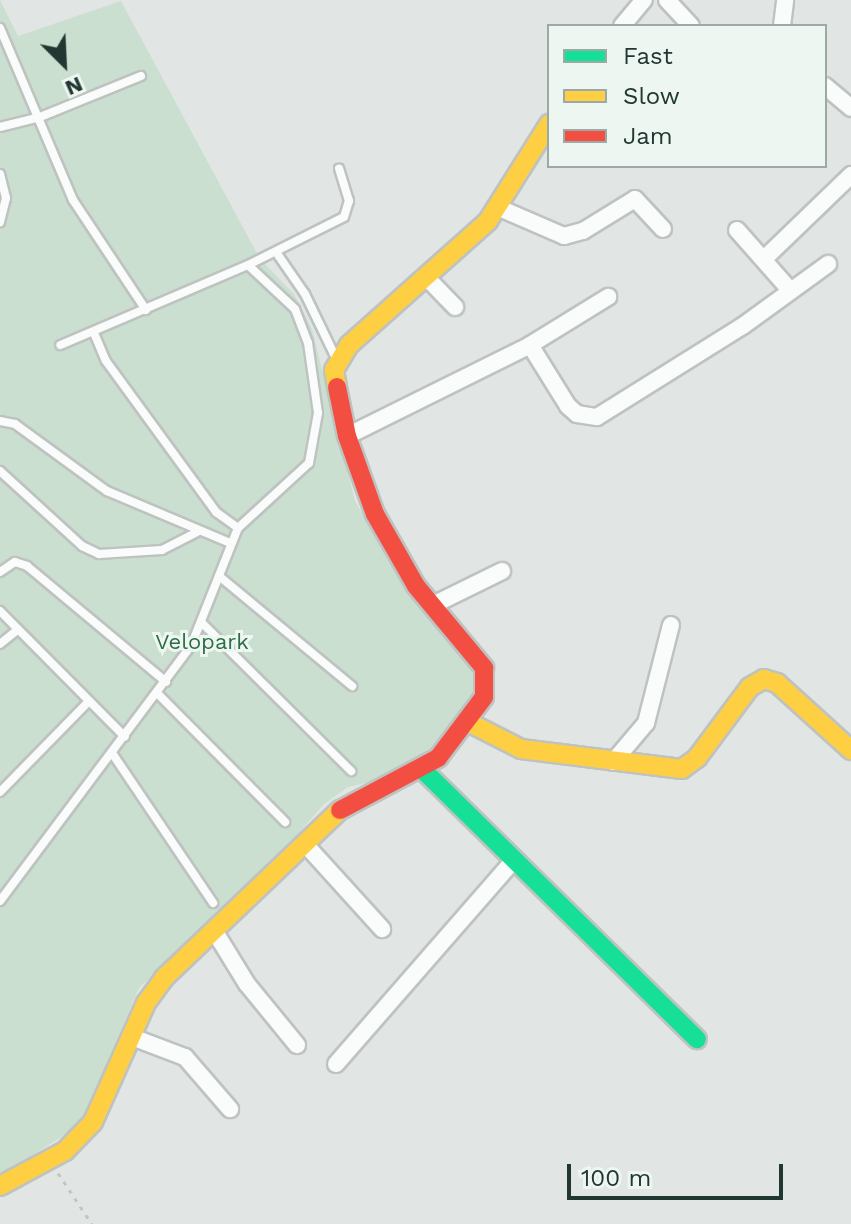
<!DOCTYPE html>
<html>
<head>
<meta charset="utf-8">
<style>
  body { margin:0 }
  #map { position:relative; width:851px; height:1224px; overflow:hidden; background:#e1e6e4; font-family:"Work Sans",sans-serif }
  div>[style] { position:absolute }
  [style*='--x'] { left:calc(var(--x)*1px); top:calc(var(--y)*1px); width:calc(var(--w)*1px); rotate:calc(var(--a)*1deg) }
  .green>* { inset:0; background:#cadfd0 }
  .path>* { height:3px; margin-top:-1.5px; transform-origin:0; background:repeating-linear-gradient(90deg,#bfc7c5 0 4px,transparent 0 10px) }
  .roads { filter:drop-shadow(2px 0 #bec3c1) drop-shadow(-2px 0 #bec3c1) drop-shadow(0 2px #bec3c1) drop-shadow(0 -2px #bec3c1) }
  .lane>* { height:8px; margin:-4px; padding:0 4px; transform-origin:4px; border-radius:4px; background:#fafbfb }
  .street>* { height:16px; margin:-8px; padding:0 8px; transform-origin:8px; border-radius:8px; background:#fafbfb }
  .fast>* { height:18px; margin:-9px; padding:0 9px; transform-origin:9px; border-radius:9px; background:#16e098 }
  .slow>* { height:18px; margin:-9px; padding:0 9px; transform-origin:9px; border-radius:9px; background:#ffcf43 }
  .jam>* { height:18px; margin:-9px; padding:0 9px; transform-origin:9px; border-radius:9px; background:#f24e42 }
  span { translate:-50% -50%; white-space:nowrap; text-align:center; line-height:1.15; -webkit-text-stroke:6px #eef6f2; paint-order:stroke }
  .park-label { font-size:22px; color:#2c6d43 }
  .legend { position:absolute; left:547px; top:24px; width:280px; height:144px; box-sizing:border-box; background:#eef6f2; border:2px solid #9caaa5; margin:0; padding:10px 14px; list-style:none; font-size:24px; color:#203831 }
  .legend li { display:flex; align-items:center; gap:16px; height:40px }
  .legend b { width:40px; border:2px solid #9caaa5 }
  .north { position:absolute; left:24px; top:24px; width:80px; height:80px; -webkit-text-stroke:6px #eef6f2; paint-order:stroke; rotate:156deg; font-size:22px; font-weight:700; line-height:32px; text-align:center; color:#203831 }
  .north::after { content:''; display:block; margin:auto; width:28px; height:36px; background:#203831; clip-path:polygon(50% 0,100% 100%,50% 72%,0 100%) }
  .scale { position:absolute; left:567px; top:1164px; width:216px; height:36px; box-sizing:border-box; border:4px solid #203831; border-top:0; padding-left:10px; font-size:24px; line-height:28px; white-space:nowrap; color:#203831; -webkit-text-stroke:6px #eef6f2; paint-order:stroke }
</style>
</head>
<body>
<div id="map">
  <div class="green">
    <i style="clip-path:polygon(0 0,18px 36px,121px 1px,260px 259px,294px 294px,312px 329px,355px 501px,402px 584px,469px 661px,475px 680px,472px 699px,422px 761px,393px 777px,348px 787px,324px 804px,270px 866px,139px 988px,80px 1125px,0 1176px)"></i>
  </div>
  <div class="path">
    <i style="--x:58;--y:1173;--w:61;--a:56.3"></i>
  </div>
  <div class="roads">
    <div class="lane">
      <i style="--x:0;--y:28;--w:187;--a:67"></i>
      <i style="--x:73;--y:200;--w:132;--a:56.4"></i>
      <i style="--x:0;--y:127;--w:41;--a:-14"></i>
      <i style="--x:40;--y:117;--w:109;--a:-22.1"></i>
      <i style="--x:0;--y:174;--w:25;--a:76"></i>
      <i style="--x:6;--y:198;--w:25;--a:104"></i>
      <i style="--x:276;--y:252;--w:51;--a:55.4"></i>
      <i style="--x:305;--y:294;--w:71;--a:64.2"></i>
      <i style="--x:248;--y:265;--w:107;--a:-26.6"></i>
      <i style="--x:344;--y:217;--w:17;--a:-73"></i>
      <i style="--x:349;--y:201;--w:34;--a:-107"></i>
      <i style="--x:94;--y:333;--w:30;--a:67"></i>
      <i style="--x:106;--y:361;--w:187;--a:53.9"></i>
      <i style="--x:216;--y:512;--w:27;--a:36"></i>
      <i style="--x:0;--y:421;--w:15;--a:11"></i>
      <i style="--x:15;--y:424;--w:114;--a:36.1"></i>
      <i style="--x:107;--y:491;--w:134;--a:22.9"></i>
      <i style="--x:0;--y:471;--w:111;--a:42.4"></i>
      <i style="--x:82;--y:546;--w:19;--a:25"></i>
      <i style="--x:99;--y:554;--w:63;--a:-3.6"></i>
      <i style="--x:162;--y:550;--w:39;--a:-27"></i>
      <i style="--x:0;--y:572;--w:18;--a:-34"></i>
      <i style="--x:15;--y:562;--w:13;--a:18"></i>
      <i style="--x:27;--y:566;--w:181;--a:39.8"></i>
      <i style="--x:219;--y:576;--w:173;--a:39.6"></i>
      <i style="--x:0;--y:611;--w:177;--a:45.2"></i>
      <i style="--x:203;--y:624;--w:209;--a:44.8"></i>
      <i style="--x:0;--y:644;--w:22;--a:-39"></i>
      <i style="--x:157;--y:693;--w:182;--a:45.2"></i>
      <i style="--x:112;--y:753;--w:181;--a:56"></i>
      <i style="--x:0;--y:792;--w:127;--a:-45.6"></i>
      <i style="--x:0;--y:901;--w:319;--a:-53.2"></i>
      <i style="--x:191;--y:646;--w:127;--a:-68.3"></i>
      <i style="--x:238;--y:528;--w:96;--a:-42.5"></i>
      <i style="--x:309;--y:463;--w:51;--a:-79.8"></i>
      <i style="--x:318;--y:413;--w:71;--a:-98.1"></i>
      <i style="--x:308;--y:343;--w:36;--a:-111"></i>
      <i style="--x:295;--y:309;--w:64;--a:-136.9"></i>
      <i style="--x:248;--y:265;--w:204;--a:156.9"></i>
    </div>
    <div class="street">
      <i style="--x:667;--y:0;--w:35;--a:47"></i>
      <i style="--x:622;--y:26;--w:34;--a:-50"></i>
      <i style="--x:782;--y:26;--w:26;--a:-83"></i>
      <i style="--x:825;--y:86;--w:34;--a:40"></i>
      <i style="--x:497;--y:207;--w:73;--a:23.4"></i>
      <i style="--x:564;--y:236;--w:20;--a:-15"></i>
      <i style="--x:583;--y:231;--w:61;--a:-31.6"></i>
      <i style="--x:635;--y:199;--w:41;--a:47"></i>
      <i style="--x:737;--y:230;--w:79;--a:48.6"></i>
      <i style="--x:765;--y:258;--w:120;--a:-44"></i>
      <i style="--x:428;--y:279;--w:39;--a:46"></i>
      <i style="--x:530;--y:345;--w:72;--a:58.1"></i>
      <i style="--x:568;--y:406;--w:12;--a:42"></i>
      <i style="--x:577;--y:414;--w:20;--a:9"></i>
      <i style="--x:597;--y:417;--w:173;--a:-32"></i>
      <i style="--x:744;--y:325;--w:104;--a:-36"></i>
      <i style="--x:347;--y:436;--w:204;--a:-26.4"></i>
      <i style="--x:530;--y:345;--w:92;--a:-31.6"></i>
      <i style="--x:433;--y:605;--w:77;--a:-26.2"></i>
      <i style="--x:613;--y:762;--w:51;--a:-49.8"></i>
      <i style="--x:646;--y:723;--w:101;--a:-75.7"></i>
      <i style="--x:305;--y:844;--w:115;--a:47.8"></i>
      <i style="--x:215;--y:932;--w:61;--a:58.4"></i>
      <i style="--x:247;--y:984;--w:79;--a:50.7"></i>
      <i style="--x:132;--y:1037;--w:57;--a:20.7"></i>
      <i style="--x:185;--y:1057;--w:69;--a:49.1"></i>
      <i style="--x:336;--y:1064;--w:271;--a:-48.9"></i>
    </div>
    <div class="fast">
      <i style="--x:423;--y:770;--w:384;--a:44.5"></i>
    </div>
    <div class="slow">
      <i style="--x:337;--y:387;--w:17;--a:-100"></i>
      <i style="--x:334;--y:370;--w:29;--a:-59"></i>
      <i style="--x:349;--y:345;--w:186;--a:-41.7"></i>
      <i style="--x:488;--y:221;--w:115;--a:-57.8"></i>
      <i style="--x:468;--y:722;--w:59;--a:27"></i>
      <i style="--x:521;--y:749;--w:162;--a:7.1"></i>
      <i style="--x:682;--y:769;--w:19;--a:-36"></i>
      <i style="--x:697;--y:758;--w:89;--a:-53.3"></i>
      <i style="--x:750;--y:687;--w:16;--a:-30"></i>
      <i style="--x:764;--y:679;--w:14;--a:17"></i>
      <i style="--x:777;--y:683;--w:100;--a:42.2"></i>
      <i style="--x:0;--y:1186;--w:74;--a:-28.3"></i>
      <i style="--x:65;--y:1151;--w:40;--a:-46"></i>
      <i style="--x:93;--y:1122;--w:130;--a:-66"></i>
      <i style="--x:146;--y:1003;--w:31;--a:-54"></i>
      <i style="--x:164;--y:978;--w:243;--a:-43.7"></i>
    </div>
    <div class="jam">
      <i style="--x:337;--y:387;--w:50;--a:78.5"></i>
      <i style="--x:347;--y:436;--w:83;--a:70.3"></i>
      <i style="--x:375;--y:514;--w:83;--a:60.3"></i>
      <i style="--x:416;--y:586;--w:107;--a:50.3"></i>
      <i style="--x:484;--y:668;--w:29;--a:90"></i>
      <i style="--x:484;--y:697;--w:76;--a:127"></i>
      <i style="--x:438;--y:758;--w:111;--a:152"></i>
    </div>
  </div>
  <div class="park-label">
    <span style="left:202px;top:642px">Velopark</span>
  </div>
  <ul class="legend">
  <li><b style="height:10px;background:#16e098"></b>Fast</li>
  <li><b style="height:10px;background:#ffcf43"></b>Slow</li>
  <li><b style="height:10px;background:#f24e42"></b>Jam</li>
  </ul>
  <div class="north">N</div>
  <div class="scale">100 m</div>
</div>
</body>
</html>
